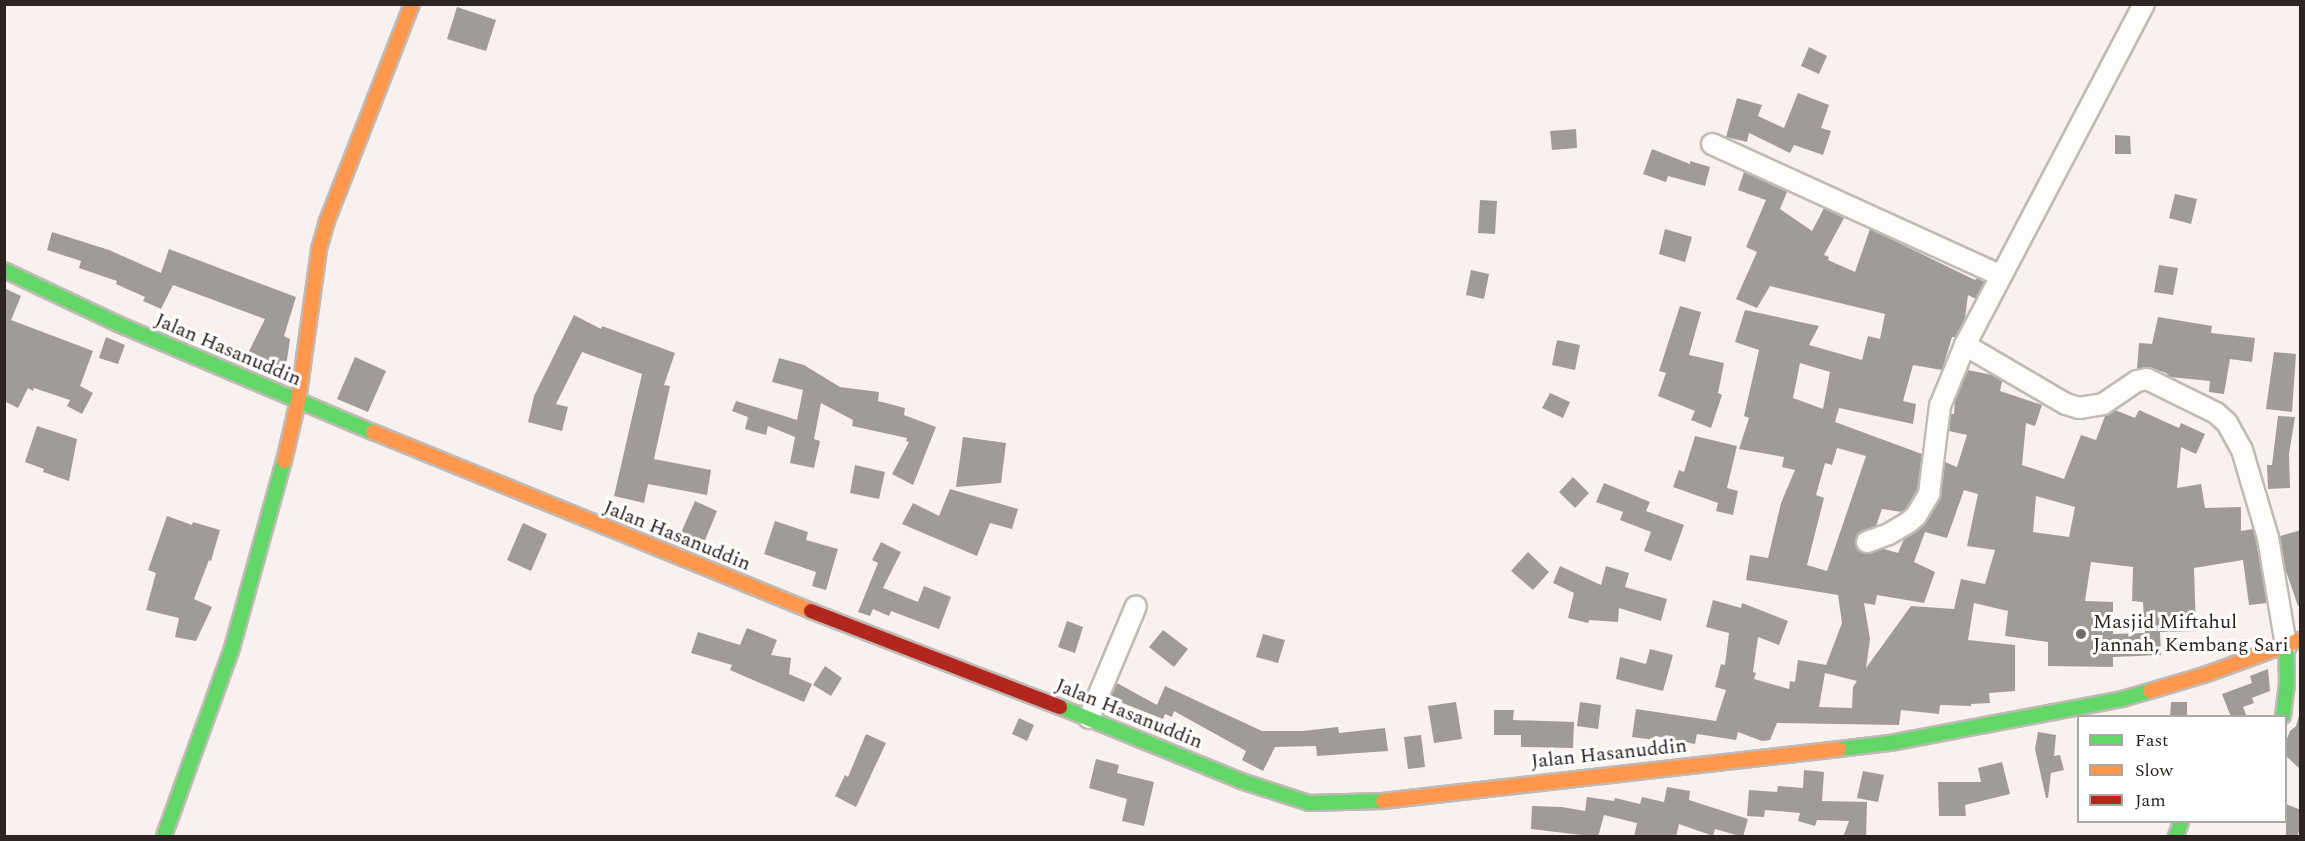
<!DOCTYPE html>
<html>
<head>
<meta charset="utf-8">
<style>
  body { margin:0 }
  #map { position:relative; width:2305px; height:841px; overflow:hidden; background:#f8f1ee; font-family:Spectral,serif }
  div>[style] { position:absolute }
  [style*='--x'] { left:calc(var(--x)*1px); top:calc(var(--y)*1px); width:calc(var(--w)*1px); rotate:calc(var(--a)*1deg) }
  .building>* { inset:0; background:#a19b97 }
  .roads { filter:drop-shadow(2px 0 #c0bab7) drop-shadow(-2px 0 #c0bab7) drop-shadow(0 2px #c0bab7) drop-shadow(0 -2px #c0bab7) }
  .street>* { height:20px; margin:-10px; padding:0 10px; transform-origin:10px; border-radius:10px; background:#fefdfc }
  .fast>* { height:14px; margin:-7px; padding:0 7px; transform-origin:7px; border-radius:7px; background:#63d668 }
  .slow>* { height:14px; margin:-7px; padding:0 7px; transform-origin:7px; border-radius:7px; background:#ff974d }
  .jam>* { height:14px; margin:-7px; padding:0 7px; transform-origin:7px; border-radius:7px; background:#b3261e }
  .dots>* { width:16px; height:16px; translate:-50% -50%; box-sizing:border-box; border:3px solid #fff; border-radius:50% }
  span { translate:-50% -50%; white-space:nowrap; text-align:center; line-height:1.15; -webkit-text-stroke:6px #fff; paint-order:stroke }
  .street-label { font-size:20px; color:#2c2421 }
  .poi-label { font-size:20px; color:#2c2421 }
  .left { translate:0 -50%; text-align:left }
  .frame { position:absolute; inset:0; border:6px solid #2c2421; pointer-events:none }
  .legend { position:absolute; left:2077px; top:715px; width:210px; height:108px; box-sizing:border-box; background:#fff; border:2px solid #aba7a6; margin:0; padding:8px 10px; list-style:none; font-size:18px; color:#2c2421 }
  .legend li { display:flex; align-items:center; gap:12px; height:30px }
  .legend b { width:30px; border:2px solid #aba7a6 }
</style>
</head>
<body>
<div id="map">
  <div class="building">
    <i style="clip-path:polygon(457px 7px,496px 20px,486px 51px,447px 39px)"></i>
    <i style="clip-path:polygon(1809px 47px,1827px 56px,1819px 74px,1801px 66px)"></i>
    <i style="clip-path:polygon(1798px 93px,1829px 105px,1821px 128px,1831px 131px,1823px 155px,1794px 145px,1790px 153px,1749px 133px,1747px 142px,1726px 137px,1737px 98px,1762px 105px,1758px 116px,1784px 128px)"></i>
    <i style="clip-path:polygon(1576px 129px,1577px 148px,1552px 150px,1550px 131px)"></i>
    <i style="clip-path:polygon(2115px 135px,2130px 136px,2131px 154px,2115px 154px)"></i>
    <i style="clip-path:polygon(1652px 149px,1690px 164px,1690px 161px,1710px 167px,1705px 186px,1668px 176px,1666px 182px,1643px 174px)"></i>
    <i style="clip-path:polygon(evenodd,1744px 172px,1787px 192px,1780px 209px,1812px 231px,1824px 208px,1844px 218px,1824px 255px,1829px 257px,1828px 260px,1855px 272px,1870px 229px,1975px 280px,1977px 278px,1985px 282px,1976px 299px,1968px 295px,1965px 318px,1956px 337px,1952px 337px,1942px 370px,1913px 365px,1903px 401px,1916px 404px,1913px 424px,1839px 408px,1835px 422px,1922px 454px,1917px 490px,1907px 508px,1902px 512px,1882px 509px,1876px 526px,1857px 535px,1856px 546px,1860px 552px,1871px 553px,1884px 549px,1898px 553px,1904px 539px,1926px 522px,1941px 496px,1945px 462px,1957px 467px,1967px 435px,1949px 431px,1951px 414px,1954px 414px,1955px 400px,1968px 370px,1992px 375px,2002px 381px,2000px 391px,2042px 405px,2035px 426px,2026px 423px,2022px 465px,2064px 479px,2081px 435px,2096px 440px,2105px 416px,2115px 410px,2135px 418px,2139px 410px,2179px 428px,2181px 423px,2205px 434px,2196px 454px,2181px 447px,2177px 488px,2201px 484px,2205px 508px,2241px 507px,2241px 531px,2253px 529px,2256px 541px,2267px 603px,2249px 605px,2243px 560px,2194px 568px,2196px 631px,2160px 632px,2161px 655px,2113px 657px,2113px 667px,2048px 666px,2048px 642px,2005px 636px,2008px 611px,1974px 603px,1968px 640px,2015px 645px,2015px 691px,1989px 693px,1990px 703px,1971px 704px,1971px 706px,1940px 705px,1939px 714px,1901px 710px,1899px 725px,1777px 723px,1770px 740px,1762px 741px,1738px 732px,1736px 740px,1697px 734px,1695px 744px,1655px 736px,1655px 740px,1632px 737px,1636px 709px,1716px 721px,1726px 690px,1715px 687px,1721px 664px,1725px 665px,1729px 633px,1706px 627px,1713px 600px,1741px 608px,1742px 603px,1788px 621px,1779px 645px,1758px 637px,1753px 672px,1756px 673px,1754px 679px,1789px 689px,1790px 681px,1795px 682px,1798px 660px,1826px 665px,1842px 623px,1838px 595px,1746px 580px,1750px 555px,1768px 558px,1781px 503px,1795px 470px,1782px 467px,1784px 457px,1739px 449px,1749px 418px,1744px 416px,1759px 350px,1735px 342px,1745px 310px,1819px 326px,1809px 345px,1862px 360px,1868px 336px,1880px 339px,1885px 314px,1770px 286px,1757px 308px,1736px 299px,1757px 252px,1746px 247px,1766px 200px,1738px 190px,1744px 172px,1800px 363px,1830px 372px,1823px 409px,1793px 398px,1800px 363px,1744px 172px,1837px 448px,1866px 456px,1827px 571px,1807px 565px,1824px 498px,1816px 495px,1825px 463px,1832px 465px,1837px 448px,1744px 172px,1964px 490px,1978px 494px,1967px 546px,1995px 550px,1985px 584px,1961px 579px,1954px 609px,1911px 606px,1866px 668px,1870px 639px,1864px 603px,1875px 605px,1877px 595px,1924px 603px,1935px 572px,1914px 562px,1925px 532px,1947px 538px,1964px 490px,1744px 172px,2036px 496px,2075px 507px,2069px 537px,2033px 532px,2036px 496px,1744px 172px,2091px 562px,2133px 567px,2132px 601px,2143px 602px,2145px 633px,2113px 634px,2113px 602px,2085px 601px,2091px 562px,1744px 172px,1825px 673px,1857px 681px,1853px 687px,1852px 708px,1819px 707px,1825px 673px)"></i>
    <i style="clip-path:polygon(2175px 194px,2197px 199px,2191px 224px,2169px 218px)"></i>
    <i style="clip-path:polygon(1480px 200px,1497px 201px,1495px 234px,1478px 233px)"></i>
    <i style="clip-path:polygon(1665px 229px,1692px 237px,1685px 262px,1659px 254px)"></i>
    <i style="clip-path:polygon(52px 232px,109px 250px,161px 273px,169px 249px,296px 297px,284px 336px,290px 339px,287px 360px,283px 368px,249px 351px,265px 319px,173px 285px,161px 309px,143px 301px,145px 297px,116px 284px,117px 281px,79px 268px,81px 261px,47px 250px)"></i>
    <i style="clip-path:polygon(2159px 265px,2178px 268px,2173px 295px,2154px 292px)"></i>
    <i style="clip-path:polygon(1471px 270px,1489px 274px,1484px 299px,1466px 295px)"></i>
    <i style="clip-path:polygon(4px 288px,21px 296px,11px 320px,93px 351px,80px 386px,93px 393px,82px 414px,67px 406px,70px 400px,34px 388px,33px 391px,28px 388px,18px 408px,4px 401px)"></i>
    <i style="clip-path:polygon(1680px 306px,1701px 312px,1689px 355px,1724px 363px,1718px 393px,1722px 395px,1711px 428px,1691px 420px,1695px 411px,1658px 396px,1666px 373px,1659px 371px)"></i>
    <i style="clip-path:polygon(574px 315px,601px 329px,602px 326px,675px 353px,664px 385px,670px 386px,654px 459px,711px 470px,707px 495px,648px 484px,644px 503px,614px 496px,642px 374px,582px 352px,556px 404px,568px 407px,562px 431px,528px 422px,534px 396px)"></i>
    <i style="clip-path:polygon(2158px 317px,2212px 326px,2211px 333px,2255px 338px,2252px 362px,2230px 359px,2224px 394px,2209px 392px,2210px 381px,2170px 377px,2166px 373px,2152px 368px,2137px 369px,2139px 343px,2152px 344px)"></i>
    <i style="clip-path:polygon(106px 337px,125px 345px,118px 364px,99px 358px)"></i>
    <i style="clip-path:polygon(1557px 340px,1580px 345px,1575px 370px,1552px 365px)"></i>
    <i style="clip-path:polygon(2274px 352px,2296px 354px,2292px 412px,2266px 409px)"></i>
    <i style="clip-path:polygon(355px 357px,386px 371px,368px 412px,337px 399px)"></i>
    <i style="clip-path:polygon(779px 358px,804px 365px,840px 387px,879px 392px,878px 401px,905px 408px,904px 415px,936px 427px,913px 485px,892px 474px,909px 442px,906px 441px,907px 438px,852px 426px,853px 420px,821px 403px,814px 439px,820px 441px,814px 468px,790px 463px,795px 437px,768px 426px,766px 435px,745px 429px,748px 417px,732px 411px,736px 401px,797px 420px,803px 390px,772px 382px)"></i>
    <i style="clip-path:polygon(1550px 393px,1570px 402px,1563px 418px,1542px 408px)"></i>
    <i style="clip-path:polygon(2278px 416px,2295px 417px,2289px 454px,2290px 488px,2268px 489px,2267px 465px,2272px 465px)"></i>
    <i style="clip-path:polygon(37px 426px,77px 439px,69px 481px,43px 472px,44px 469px,25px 462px)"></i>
    <i style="clip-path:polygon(1695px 436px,1737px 446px,1727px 488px,1738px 491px,1733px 515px,1716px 511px,1718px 503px,1673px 487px,1679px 470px,1684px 472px)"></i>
    <i style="clip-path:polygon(963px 437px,1006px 443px,1001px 483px,956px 487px)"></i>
    <i style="clip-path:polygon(855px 465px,885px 472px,879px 499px,850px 493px)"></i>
    <i style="clip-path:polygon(1573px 477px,1589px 493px,1575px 508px,1559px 492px)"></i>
    <i style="clip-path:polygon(1604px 483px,1650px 502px,1646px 511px,1684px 525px,1671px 561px,1644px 551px,1651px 532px,1620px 520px,1623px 512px,1596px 502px)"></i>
    <i style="clip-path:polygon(950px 489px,1018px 509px,1012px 529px,990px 523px,977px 556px,902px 524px,913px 503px,939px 516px)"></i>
    <i style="clip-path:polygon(695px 501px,717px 511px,703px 545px,680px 535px)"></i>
    <i style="clip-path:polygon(167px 516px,192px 525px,193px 522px,220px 530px,211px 561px,209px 560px,194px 599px,212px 607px,196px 641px,175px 637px,179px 618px,146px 610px,156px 573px,148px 570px)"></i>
    <i style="clip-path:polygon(775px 521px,808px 532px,806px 540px,838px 549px,826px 590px,812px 586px,816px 572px,764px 554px)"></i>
    <i style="clip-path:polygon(523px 523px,547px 534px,531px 571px,507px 560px)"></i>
    <i style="clip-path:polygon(2301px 530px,2301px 605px,2298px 606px,2285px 568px,2280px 536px)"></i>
    <i style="clip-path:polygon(881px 542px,901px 552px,883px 588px,918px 602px,924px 586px,951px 597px,939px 629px,891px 611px,889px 616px,873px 609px,870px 616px,858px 612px,878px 563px,872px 560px)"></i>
    <i style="clip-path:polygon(1528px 552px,1549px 572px,1533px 590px,1511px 571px)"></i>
    <i style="clip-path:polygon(1560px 566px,1601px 585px,1606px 566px,1629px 573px,1625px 587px,1667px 599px,1661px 621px,1619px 608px,1618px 622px,1589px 620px,1588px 623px,1568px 618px,1574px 593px,1553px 583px)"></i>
    <i style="clip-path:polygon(1067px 621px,1083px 627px,1075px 653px,1058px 647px)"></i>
    <i style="clip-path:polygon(747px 628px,777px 640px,771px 655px,791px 658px,789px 674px,812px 684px,804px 702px,730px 670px,732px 665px,691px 653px,698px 632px,740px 645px)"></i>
    <i style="clip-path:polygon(1163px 630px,1188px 649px,1174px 667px,1149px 647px)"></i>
    <i style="clip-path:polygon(1263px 634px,1285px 640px,1278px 663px,1256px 657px)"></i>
    <i style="clip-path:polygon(1650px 649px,1673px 655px,1663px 691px,1616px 679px,1620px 657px,1646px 664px)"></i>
    <i style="clip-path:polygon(825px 666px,842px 678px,831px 696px,813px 685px)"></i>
    <i style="clip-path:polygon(2268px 669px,2270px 691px,2252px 698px,2254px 703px,2243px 707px,2247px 717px,2231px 717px,2222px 694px,2252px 683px,2250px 676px)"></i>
    <i style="clip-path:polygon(1117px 683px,1157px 705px,1165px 686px,1262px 731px,1303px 731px,1338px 727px,1339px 733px,1385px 728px,1388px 751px,1317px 756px,1316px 746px,1275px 747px,1263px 771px,1242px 760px,1246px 751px,1174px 711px,1172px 717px,1165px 714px,1163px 719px,1110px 698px)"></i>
    <i style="clip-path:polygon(1456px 702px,1462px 739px,1434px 743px,1428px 706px)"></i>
    <i style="clip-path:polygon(1580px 702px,1601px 705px,1598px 729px,1577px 726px)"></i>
    <i style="clip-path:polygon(2171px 702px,2187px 702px,2187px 717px,2170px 717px)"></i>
    <i style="clip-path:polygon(2301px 709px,2301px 770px,2286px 756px,2286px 741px,2290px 731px,2296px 726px)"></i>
    <i style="clip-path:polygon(1494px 710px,1514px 710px,1513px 720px,1574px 722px,1573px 748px,1521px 747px,1521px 735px,1494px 735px)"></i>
    <i style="clip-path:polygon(1019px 718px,1034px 725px,1027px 741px,1012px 734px)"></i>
    <i style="clip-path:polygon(2038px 732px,2056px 735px,2054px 756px,2060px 755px,2064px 770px,2051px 773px,2048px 798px,2046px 798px,2035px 749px)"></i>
    <i style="clip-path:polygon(866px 734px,886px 743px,856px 807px,835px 796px,845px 775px,848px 777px)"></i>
    <i style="clip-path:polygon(1421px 735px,1425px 767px,1408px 769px,1404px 737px)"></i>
    <i style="clip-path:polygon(1096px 759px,1119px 765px,1117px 773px,1154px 782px,1144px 826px,1122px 821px,1127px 799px,1089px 788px)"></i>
    <i style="clip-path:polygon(2002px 762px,2010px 794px,1965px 805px,1966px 816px,1939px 816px,1938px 782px,1981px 782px,1978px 768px)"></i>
    <i style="clip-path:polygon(1804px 770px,1824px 772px,1822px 801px,1867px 802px,1866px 837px,1843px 837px,1849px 821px,1817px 820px,1815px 826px,1798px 821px,1800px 813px,1765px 810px,1764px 817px,1747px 816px,1749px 790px,1777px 792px,1778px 786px,1803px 788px)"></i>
    <i style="clip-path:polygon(1863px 771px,1884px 775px,1878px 802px,1857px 798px)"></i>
    <i style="clip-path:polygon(1667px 787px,1690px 791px,1689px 800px,1748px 819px,1743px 837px,1715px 829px,1713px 836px,1679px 824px,1676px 837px,1634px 837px,1637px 823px,1604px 815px,1598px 837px,1531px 829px,1532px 806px,1562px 807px,1585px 811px,1587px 797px,1614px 801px,1615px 798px,1640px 804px,1642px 797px,1664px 802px)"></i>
    <i style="clip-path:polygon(2286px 804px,2301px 810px,2301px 825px,2297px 837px,2286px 837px)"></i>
  </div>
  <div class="roads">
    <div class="street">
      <i style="--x:2144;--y:4;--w:385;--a:117.7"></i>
      <i style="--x:1965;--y:345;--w:117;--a:30.3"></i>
      <i style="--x:2066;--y:404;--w:14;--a:17"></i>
      <i style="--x:2079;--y:408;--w:24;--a:-9"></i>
      <i style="--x:2103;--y:404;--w:41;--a:-34.1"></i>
      <i style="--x:2137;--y:381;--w:10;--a:-11"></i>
      <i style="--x:2147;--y:379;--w:77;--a:26.2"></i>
      <i style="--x:2216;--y:413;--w:15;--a:42"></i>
      <i style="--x:2227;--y:423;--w:31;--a:61"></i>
      <i style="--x:2242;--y:450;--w:92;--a:73.5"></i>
      <i style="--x:2268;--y:538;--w:109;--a:80.5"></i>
      <i style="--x:1712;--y:144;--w:315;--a:24.5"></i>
      <i style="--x:1867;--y:542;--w:23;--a:-20"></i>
      <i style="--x:1889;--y:534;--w:23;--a:-31"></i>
      <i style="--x:1909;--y:522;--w:9;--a:-41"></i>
      <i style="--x:1916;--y:516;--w:26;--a:-59"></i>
      <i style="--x:1929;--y:494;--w:89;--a:-82.9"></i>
      <i style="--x:1940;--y:406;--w:66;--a:-67.7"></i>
      <i style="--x:1089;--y:718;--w:121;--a:-67.2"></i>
    </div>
    <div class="fast">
      <i style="--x:4;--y:270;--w:126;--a:25.3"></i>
      <i style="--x:118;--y:324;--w:277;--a:23"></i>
      <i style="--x:1060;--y:707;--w:196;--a:22.2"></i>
      <i style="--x:1241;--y:781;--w:71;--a:17.9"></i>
      <i style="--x:1309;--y:803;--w:74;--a:-1.5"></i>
      <i style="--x:2283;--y:716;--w:31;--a:-83"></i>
      <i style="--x:2287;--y:685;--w:39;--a:-91"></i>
      <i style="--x:1839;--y:749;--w:51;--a:-6.7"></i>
      <i style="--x:1890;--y:743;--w:236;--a:-10.7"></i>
      <i style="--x:2122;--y:699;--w:29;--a:-16"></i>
      <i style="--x:164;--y:836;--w:200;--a:-70.1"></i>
      <i style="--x:232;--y:648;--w:194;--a:-74.5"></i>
      <i style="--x:2176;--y:836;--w:15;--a:-70"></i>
    </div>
    <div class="slow">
      <i style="--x:373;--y:432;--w:473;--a:22.2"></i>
      <i style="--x:284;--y:461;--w:62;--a:-76.9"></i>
      <i style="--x:298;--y:401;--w:153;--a:-82.1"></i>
      <i style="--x:319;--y:249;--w:29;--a:-74"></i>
      <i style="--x:327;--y:221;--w:233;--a:-68.6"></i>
      <i style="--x:2150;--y:691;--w:59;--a:-16.6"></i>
      <i style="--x:2207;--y:674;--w:99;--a:-20.1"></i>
      <i style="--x:1383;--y:801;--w:459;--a:-6.5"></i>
    </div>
    <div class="jam">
      <i style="--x:811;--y:611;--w:267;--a:21.1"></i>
    </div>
  </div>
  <div class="dots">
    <i style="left:2081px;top:634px;background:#736c69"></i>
  </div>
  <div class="street-label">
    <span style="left:228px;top:350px;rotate:23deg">Jalan Hasanuddin</span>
    <span style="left:677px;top:536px;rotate:22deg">Jalan Hasanuddin</span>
    <span style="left:1129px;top:714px;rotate:22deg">Jalan Hasanuddin</span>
    <span style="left:1609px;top:754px;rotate:-6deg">Jalan Hasanuddin</span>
  </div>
  <div class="poi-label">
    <span class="left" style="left:2093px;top:634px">Masjid Miftahul<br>Jannah, Kembang Sari</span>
  </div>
  <div class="frame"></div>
  <ul class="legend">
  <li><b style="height:8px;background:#63d668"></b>Fast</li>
  <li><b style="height:8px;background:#ff974d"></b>Slow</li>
  <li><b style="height:8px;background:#b3261e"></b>Jam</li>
  </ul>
</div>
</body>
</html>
